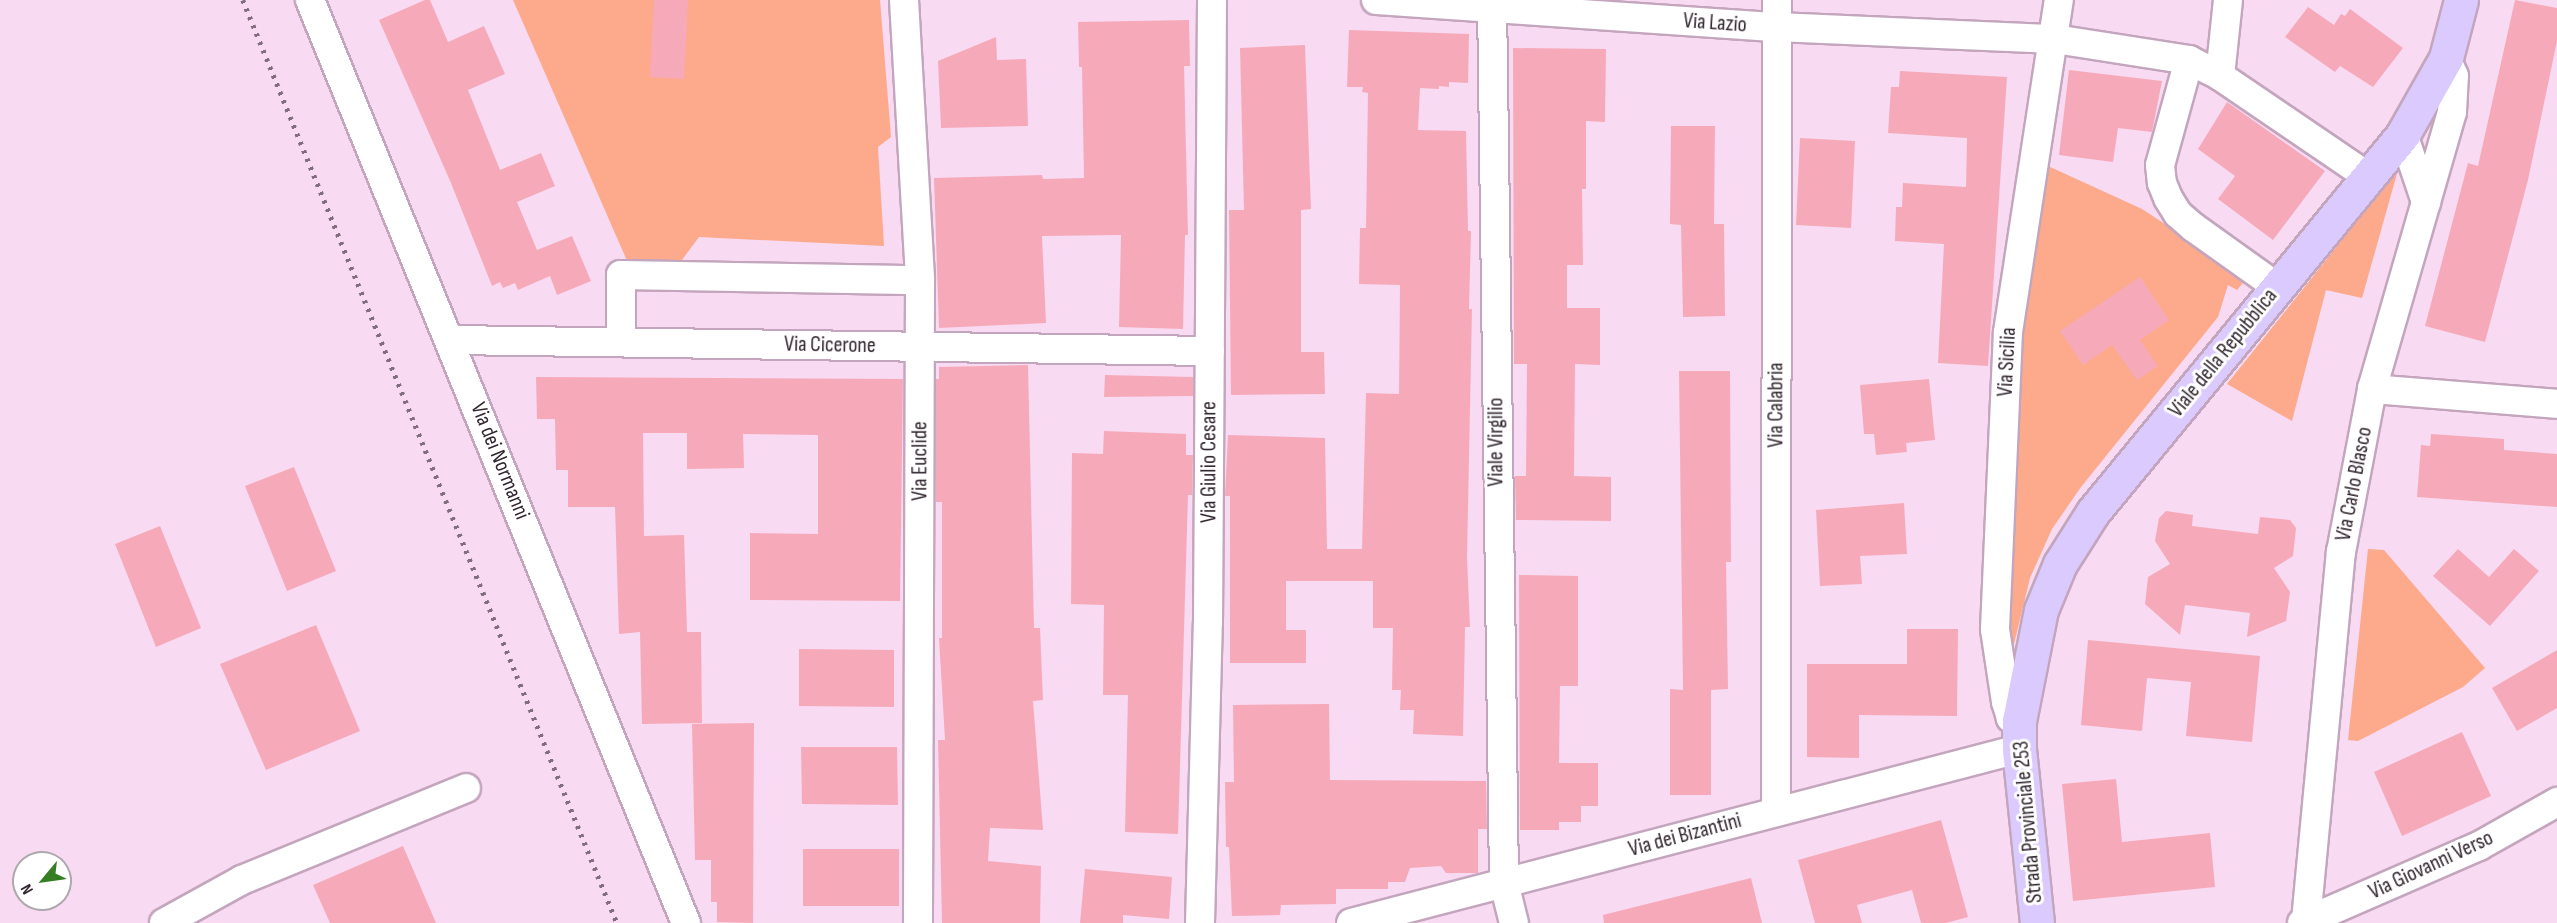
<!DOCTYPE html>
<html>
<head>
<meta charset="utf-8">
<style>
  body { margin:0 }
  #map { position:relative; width:2557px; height:923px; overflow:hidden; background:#f8daf2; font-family:"Sofia Sans Condensed",sans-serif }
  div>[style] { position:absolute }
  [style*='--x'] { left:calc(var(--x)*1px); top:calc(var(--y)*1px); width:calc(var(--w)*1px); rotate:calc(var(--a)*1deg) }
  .green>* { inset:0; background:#fda98c }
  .building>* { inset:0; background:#f6aab9 }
  .roads { filter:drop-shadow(2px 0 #c3a6bd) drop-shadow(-2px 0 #c3a6bd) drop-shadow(0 2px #c3a6bd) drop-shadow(0 -2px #c3a6bd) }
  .minor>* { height:28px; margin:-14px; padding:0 14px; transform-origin:14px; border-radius:14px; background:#fff }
  .major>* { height:33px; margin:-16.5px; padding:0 16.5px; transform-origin:16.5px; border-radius:16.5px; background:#dbcafd }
  .rail>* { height:4.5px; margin-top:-2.25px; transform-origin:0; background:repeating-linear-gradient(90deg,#806e7d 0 3px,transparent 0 9px) }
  span { translate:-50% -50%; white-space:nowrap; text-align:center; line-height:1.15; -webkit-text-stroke:6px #fff; paint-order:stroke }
  .street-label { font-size:22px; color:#31262f }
  .north { position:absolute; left:12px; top:851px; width:60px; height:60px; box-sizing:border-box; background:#fff; border:2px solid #ada8ac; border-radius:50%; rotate:241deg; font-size:16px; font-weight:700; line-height:24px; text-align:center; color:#31262f }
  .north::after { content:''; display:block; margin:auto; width:21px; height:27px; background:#357e24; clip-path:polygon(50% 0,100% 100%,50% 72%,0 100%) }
</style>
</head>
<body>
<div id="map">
  <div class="green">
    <i style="clip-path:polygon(513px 0,880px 0,891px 137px,878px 147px,884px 246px,699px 237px,679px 264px,628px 263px)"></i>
    <i style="clip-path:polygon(2048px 166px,2142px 209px,2247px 278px,2237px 290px,2228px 285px,2218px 317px,2081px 487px,2052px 529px,2030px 578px,2014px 644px,2009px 643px,2018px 334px)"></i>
    <i style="clip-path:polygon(2398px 170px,2362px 298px,2326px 290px,2292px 421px,2227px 384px)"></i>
    <i style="clip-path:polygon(2368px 549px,2384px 550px,2485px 668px,2463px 687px,2358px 741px,2348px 740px)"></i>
  </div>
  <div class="building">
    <i style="clip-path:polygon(425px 0,430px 0,448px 42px,484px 26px,505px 74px,468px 90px,500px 170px,541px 153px,555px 186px,517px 202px,537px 250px,572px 236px,591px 281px,557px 295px,550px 276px,518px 290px,515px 283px,503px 288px,500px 282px,492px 286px,451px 183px,379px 20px)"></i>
    <i style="clip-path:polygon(654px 0,688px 0,684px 79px,650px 77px)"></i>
    <i style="clip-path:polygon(2515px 0,2557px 8px,2557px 41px,2528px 180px,2485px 342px,2425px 326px,2468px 163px,2478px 166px)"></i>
    <i style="clip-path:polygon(2308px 7px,2334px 25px,2341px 14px,2345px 16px,2350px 9px,2403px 48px,2373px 87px,2340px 66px,2335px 72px,2285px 37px)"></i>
    <i style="clip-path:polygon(1189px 20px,1190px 66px,1184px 66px,1188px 235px,1185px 235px,1183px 329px,1119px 327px,1121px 235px,1042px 236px,1046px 323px,939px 328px,934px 178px,1042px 175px,1043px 179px,1084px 178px,1082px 67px,1079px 67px,1078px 22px)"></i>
    <i style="clip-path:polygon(1349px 30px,1469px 34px,1468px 83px,1449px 82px,1449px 87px,1439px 86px,1439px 89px,1420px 88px,1418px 130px,1466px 131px,1468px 231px,1471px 231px,1469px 309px,1472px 309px,1467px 558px,1470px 627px,1465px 627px,1463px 736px,1413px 734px,1414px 710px,1400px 710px,1401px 690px,1392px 690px,1393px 628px,1373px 628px,1373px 581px,1286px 581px,1286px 630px,1306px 630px,1306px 663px,1230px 663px,1230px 496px,1225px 496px,1228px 435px,1325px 438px,1327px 549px,1362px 549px,1366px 393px,1399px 394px,1400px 285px,1359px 284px,1360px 228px,1366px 228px,1368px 93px,1362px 92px,1363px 87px,1347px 87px)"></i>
    <i style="clip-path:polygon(996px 37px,997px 60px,1026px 59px,1028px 126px,941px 128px,938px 61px)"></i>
    <i style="clip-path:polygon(1305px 45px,1311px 209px,1301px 210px,1301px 352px,1324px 352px,1325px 394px,1231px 395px,1229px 210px,1244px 210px,1240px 48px)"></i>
    <i style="clip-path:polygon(1513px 48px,1606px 49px,1605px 122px,1586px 121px,1586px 189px,1582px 189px,1583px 265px,1567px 265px,1567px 308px,1600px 308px,1600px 365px,1575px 364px,1574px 476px,1611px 477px,1611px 521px,1516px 520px,1515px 476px,1526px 476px,1527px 364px,1514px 364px)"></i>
    <i style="clip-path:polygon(2069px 70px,2162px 81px,2152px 132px,2118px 128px,2113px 162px,2059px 155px)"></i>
    <i style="clip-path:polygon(1900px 71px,2007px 77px,1988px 366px,1938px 363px,1944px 244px,1895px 241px,1896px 207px,1902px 207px,1903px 183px,1966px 187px,1967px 138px,1888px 133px,1891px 87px,1899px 87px)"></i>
    <i style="clip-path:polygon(2227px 102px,2325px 171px,2273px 240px,2218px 199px,2235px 176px,2198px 149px)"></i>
    <i style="clip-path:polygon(1671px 126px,1715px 126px,1714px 224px,1724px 224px,1725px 316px,1683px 317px,1681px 225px,1670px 224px)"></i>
    <i style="clip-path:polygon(1800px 138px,1855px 141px,1851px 228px,1796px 225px)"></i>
    <i style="clip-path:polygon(2140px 277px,2169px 320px,2140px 340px,2158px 366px,2137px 380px,2112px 345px,2083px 365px,2060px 331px)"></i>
    <i style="clip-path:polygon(1028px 365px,1034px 628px,1040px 628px,1043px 700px,1033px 701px,1043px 830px,990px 828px,988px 861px,1041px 866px,1040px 923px,942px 923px,938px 740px,945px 740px,939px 638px,942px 638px,942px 502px,936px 502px,936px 379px,939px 379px,939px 367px)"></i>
    <i style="clip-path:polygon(1679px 371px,1730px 371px,1731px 562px,1726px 562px,1728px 689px,1711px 690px,1711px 795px,1670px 795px,1670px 689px,1683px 690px)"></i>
    <i style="clip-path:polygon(1105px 375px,1193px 377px,1193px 396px,1104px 397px)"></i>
    <i style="clip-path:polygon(536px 377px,903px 379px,900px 601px,750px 600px,750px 533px,818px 534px,818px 435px,743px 434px,744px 468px,687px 469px,687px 433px,643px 433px,644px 536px,684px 535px,687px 632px,701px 632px,702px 723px,642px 724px,640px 632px,619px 634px,615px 507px,568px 507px,568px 470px,556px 470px,555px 419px,537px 419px)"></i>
    <i style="clip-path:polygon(1929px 379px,1935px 440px,1906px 443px,1907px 452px,1876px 455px,1874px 434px,1864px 434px,1860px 385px)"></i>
    <i style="clip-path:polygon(1104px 431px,1186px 434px,1186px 455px,1193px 455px,1192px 495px,1188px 495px,1178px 834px,1125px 832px,1128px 695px,1103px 695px,1104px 605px,1071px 604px,1072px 453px,1103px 454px)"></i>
    <i style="clip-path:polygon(2431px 434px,2504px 439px,2504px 450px,2557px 454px,2557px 507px,2417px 497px,2421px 445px,2430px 446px)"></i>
    <i style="clip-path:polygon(294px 467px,336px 571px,287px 591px,245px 486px)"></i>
    <i style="clip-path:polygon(1904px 503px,1907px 554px,1860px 556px,1862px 584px,1820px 586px,1816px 510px)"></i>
    <i style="clip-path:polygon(2166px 511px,2193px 515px,2192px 526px,2258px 534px,2260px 517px,2290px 520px,2296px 528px,2293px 556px,2274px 568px,2290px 592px,2286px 621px,2247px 637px,2250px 613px,2185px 605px,2180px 635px,2145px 604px,2148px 577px,2170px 564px,2155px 541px,2159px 518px)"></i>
    <i style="clip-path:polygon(160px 526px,201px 628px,156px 647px,115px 544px)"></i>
    <i style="clip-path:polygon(2458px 549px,2489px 577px,2514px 549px,2539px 571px,2490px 626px,2433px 576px)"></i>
    <i style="clip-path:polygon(1519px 575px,1578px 576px,1578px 686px,1560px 686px,1559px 763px,1598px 763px,1598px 806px,1581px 806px,1581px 822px,1559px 822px,1559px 830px,1520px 830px)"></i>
    <i style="clip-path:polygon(316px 625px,360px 731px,266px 770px,220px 664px)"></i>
    <i style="clip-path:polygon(1907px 629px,1958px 629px,1957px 716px,1859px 715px,1859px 758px,1807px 757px,1807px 664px,1907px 664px)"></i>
    <i style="clip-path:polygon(2088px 640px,2260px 656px,2252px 742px,2186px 736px,2191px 682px,2147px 678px,2142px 731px,2081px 725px)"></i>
    <i style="clip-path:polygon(799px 649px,894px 650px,894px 707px,799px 706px)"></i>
    <i style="clip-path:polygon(2557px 650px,2557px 708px,2517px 731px,2492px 688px)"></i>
    <i style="clip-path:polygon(1329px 704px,1330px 780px,1486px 781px,1487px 829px,1478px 829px,1478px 873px,1446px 873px,1441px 866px,1410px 868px,1405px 882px,1388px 882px,1388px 889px,1336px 889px,1336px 904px,1281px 905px,1280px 915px,1232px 916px,1229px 847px,1226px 847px,1225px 782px,1234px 782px,1233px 705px)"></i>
    <i style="clip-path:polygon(754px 723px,753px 923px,717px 922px,717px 902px,711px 902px,711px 860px,695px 860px,692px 724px)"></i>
    <i style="clip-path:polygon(2462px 732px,2491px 796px,2402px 836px,2374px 772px)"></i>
    <i style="clip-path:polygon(801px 747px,897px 747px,898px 805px,802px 804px)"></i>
    <i style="clip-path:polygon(2116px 779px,2122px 842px,2210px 833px,2215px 887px,2073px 901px,2062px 784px)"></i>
    <i style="clip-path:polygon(1941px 820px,1968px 917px,1946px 923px,1921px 923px,1912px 890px,1857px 905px,1862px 923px,1815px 923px,1798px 860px)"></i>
    <i style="clip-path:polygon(403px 846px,436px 923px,330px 923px,313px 885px)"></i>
    <i style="clip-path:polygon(803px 849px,899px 849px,899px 906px,803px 906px)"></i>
    <i style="clip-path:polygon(1085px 869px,1172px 877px,1169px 919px,1123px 915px,1123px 923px,1080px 923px)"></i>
    <i style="clip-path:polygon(1751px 878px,1762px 923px,1604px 923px,1603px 915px)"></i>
  </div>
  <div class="roads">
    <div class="minor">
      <i style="--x:310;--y:0;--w:997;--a:67.84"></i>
      <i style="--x:904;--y:0;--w:280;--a:86.7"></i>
      <i style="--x:920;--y:280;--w:643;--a:90.18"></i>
      <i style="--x:1376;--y:0;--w:402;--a:3.9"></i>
      <i style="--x:1777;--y:27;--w:278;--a:2.5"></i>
      <i style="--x:2055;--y:39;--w:136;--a:8.9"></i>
      <i style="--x:2189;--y:60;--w:35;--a:27"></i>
      <i style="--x:2220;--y:76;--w:178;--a:34.2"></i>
      <i style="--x:1492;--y:0;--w:883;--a:89.22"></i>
      <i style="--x:1504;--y:883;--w:41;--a:76"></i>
      <i style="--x:2189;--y:60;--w:109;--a:105.4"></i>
      <i style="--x:2160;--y:165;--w:18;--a:84"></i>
      <i style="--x:2162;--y:183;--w:16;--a:68"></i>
      <i style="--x:2168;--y:198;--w:19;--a:58"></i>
      <i style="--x:2178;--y:214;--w:20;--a:41"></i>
      <i style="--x:2193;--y:227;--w:103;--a:35.5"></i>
      <i style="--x:2220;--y:76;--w:76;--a:-84"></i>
      <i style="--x:2403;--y:134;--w:72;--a:71.3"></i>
      <i style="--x:451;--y:340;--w:759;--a:0.83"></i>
      <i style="--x:621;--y:341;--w:66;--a:-90"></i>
      <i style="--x:621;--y:275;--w:299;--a:1"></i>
      <i style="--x:2372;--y:389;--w:186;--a:4.6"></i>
      <i style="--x:2019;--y:721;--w:9;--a:-159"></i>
      <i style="--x:2011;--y:718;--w:17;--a:-107"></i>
      <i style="--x:2006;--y:702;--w:74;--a:-98.6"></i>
      <i style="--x:1995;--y:629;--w:297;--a:-87.5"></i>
      <i style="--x:2008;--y:332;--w:336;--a:-81.3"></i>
      <i style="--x:1776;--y:811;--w:811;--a:-89.93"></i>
      <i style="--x:2306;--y:921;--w:371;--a:-84.6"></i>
      <i style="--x:2341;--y:552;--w:166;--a:-79.2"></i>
      <i style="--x:2372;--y:389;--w:288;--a:-73.9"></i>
      <i style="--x:2452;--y:112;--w:36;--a:-87"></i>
      <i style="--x:2454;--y:76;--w:20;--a:-114"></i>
      <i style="--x:164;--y:923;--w:89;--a:-28.9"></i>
      <i style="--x:242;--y:880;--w:242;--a:-22.3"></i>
      <i style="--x:1200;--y:923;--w:301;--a:-88.5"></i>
      <i style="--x:1208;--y:622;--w:622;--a:-89.63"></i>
      <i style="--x:1351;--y:923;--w:690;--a:-14.6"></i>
      <i style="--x:2302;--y:923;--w:193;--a:-23.5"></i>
      <i style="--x:2479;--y:846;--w:90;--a:-29.4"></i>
    </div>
    <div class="major">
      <i style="--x:2037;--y:923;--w:175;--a:-95.9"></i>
      <i style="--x:2019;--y:749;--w:28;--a:-90"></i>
      <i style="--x:2019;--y:721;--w:113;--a:-78.8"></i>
      <i style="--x:2041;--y:610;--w:50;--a:-67.6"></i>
      <i style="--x:2060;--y:564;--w:62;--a:-57.6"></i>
      <i style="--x:2093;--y:512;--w:489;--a:-50.6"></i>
      <i style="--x:2403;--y:134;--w:87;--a:-60.5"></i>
      <i style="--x:2446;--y:58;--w:60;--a:-75.5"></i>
    </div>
  </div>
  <div class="rail">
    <i style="--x:243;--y:0;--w:996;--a:67.94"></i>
  </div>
  <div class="street-label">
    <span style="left:1715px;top:23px;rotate:4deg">Via Lazio</span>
    <span style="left:830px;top:345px;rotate:1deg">Via Cicerone</span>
    <span style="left:2223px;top:353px;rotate:-51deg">Viale della Repubblica</span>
    <span style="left:2007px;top:362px;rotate:-87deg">Via Sicilia</span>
    <span style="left:1776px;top:405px;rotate:-90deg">Via Calabria</span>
    <span style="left:1496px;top:442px;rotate:-90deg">Viale Virgilio</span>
    <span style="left:500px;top:461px;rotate:68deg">Via dei Normanni</span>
    <span style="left:920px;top:461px;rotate:-90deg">Via Euclide</span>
    <span style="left:1209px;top:462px;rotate:-90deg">Via Giulio Cesare</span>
    <span style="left:2354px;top:484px;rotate:-79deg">Via Carlo Blasco</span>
    <span style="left:2028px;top:822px;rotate:-95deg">Strada Provinciale 253</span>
    <span style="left:1685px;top:835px;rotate:-15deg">Via dei Bizantini</span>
    <span style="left:2431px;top:865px;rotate:-25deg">Via Giovanni Verso</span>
  </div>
  <div class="north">N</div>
</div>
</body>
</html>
